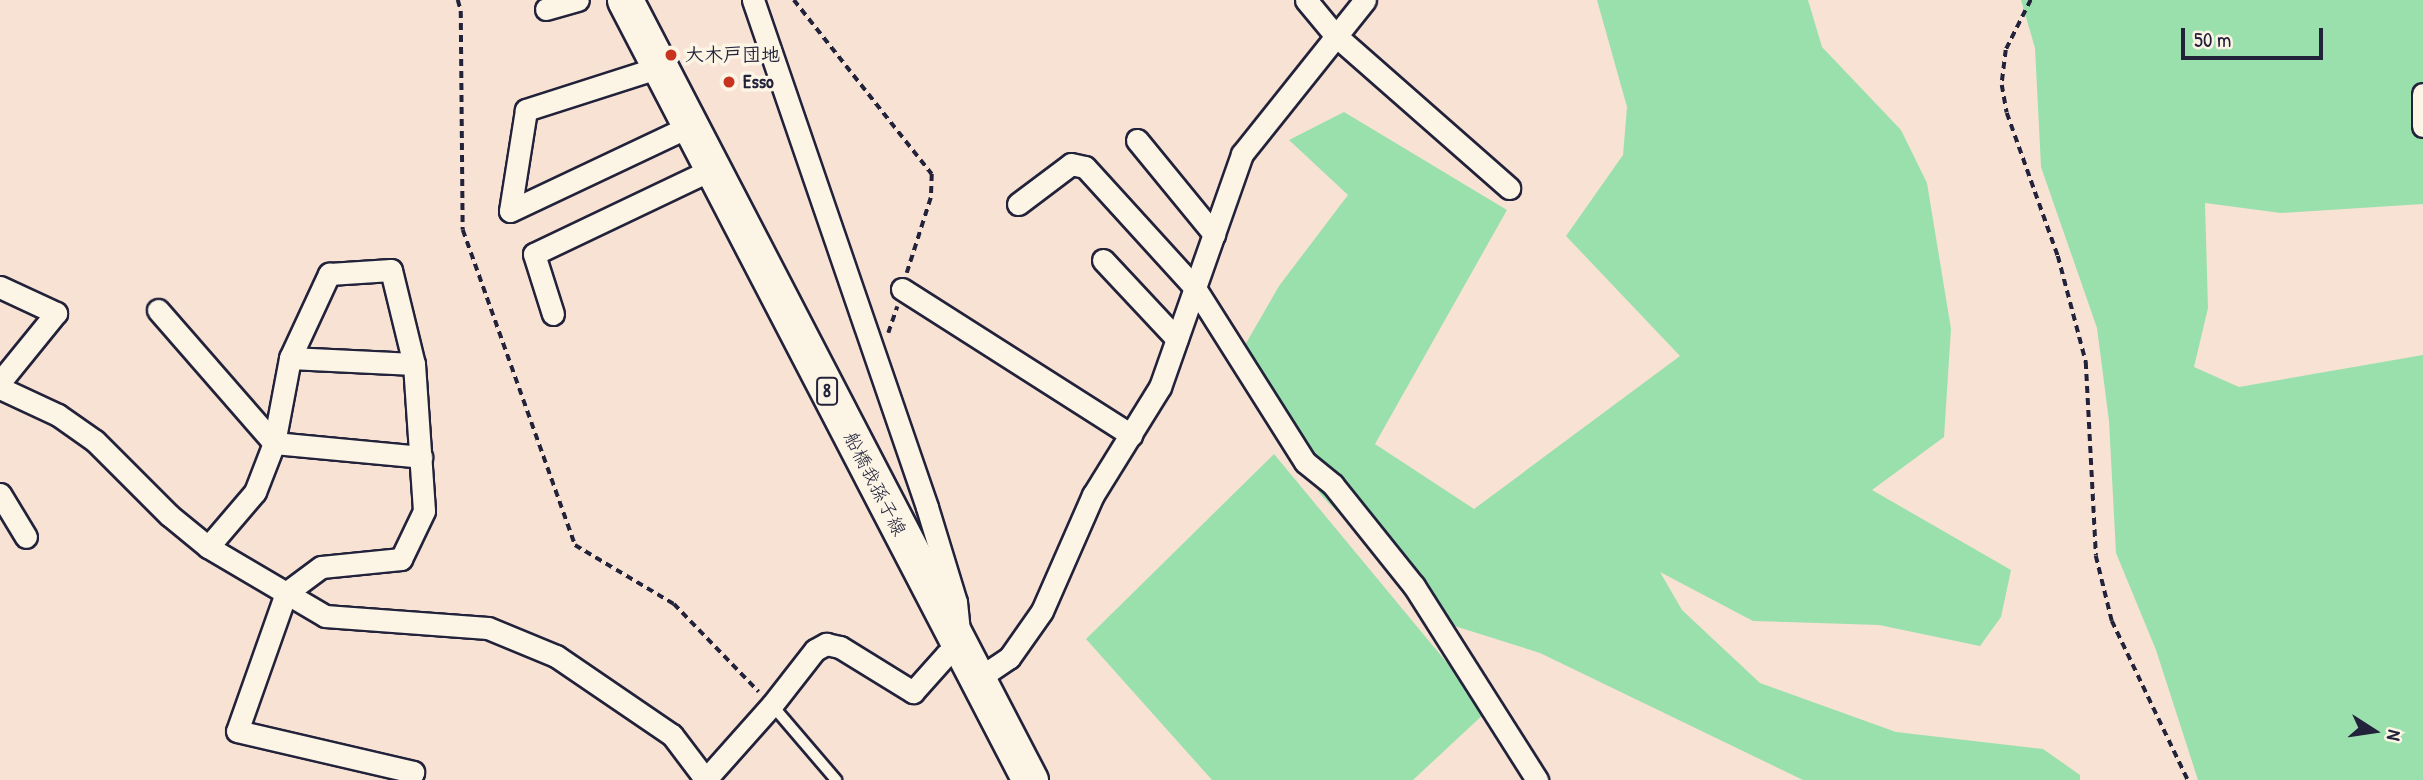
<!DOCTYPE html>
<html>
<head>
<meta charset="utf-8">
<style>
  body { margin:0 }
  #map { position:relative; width:2423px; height:780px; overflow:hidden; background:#f8e2d4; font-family:"Patrick Hand","Klee One",sans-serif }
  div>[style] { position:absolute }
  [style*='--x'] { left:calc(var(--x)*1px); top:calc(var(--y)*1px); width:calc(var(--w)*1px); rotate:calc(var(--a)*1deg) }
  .green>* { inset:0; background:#9ae0ac }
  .path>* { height:3.5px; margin-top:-1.75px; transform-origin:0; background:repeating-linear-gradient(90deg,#22223b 0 7px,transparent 0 12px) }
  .roads { filter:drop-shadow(2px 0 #22223b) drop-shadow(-2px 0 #22223b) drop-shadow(0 2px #22223b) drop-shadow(0 -2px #22223b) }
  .service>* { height:10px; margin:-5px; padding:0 5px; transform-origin:5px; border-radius:5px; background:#fcf5e5 }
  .minor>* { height:21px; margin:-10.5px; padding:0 10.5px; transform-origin:10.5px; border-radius:10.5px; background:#fcf5e5 }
  .primary>* { height:35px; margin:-17.5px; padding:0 17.5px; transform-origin:17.5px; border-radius:17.5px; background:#fcf5e5 }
  .dots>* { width:19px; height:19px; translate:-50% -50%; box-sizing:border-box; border:4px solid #fcf5e5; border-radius:50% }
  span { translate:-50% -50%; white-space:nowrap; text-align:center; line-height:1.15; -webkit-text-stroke:7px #fcf5e5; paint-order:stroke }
  .shield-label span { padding:2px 5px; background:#fcf5e5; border:2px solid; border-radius:5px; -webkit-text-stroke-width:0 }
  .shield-label { font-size:18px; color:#22223b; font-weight:700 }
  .poi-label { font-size:19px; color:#22223b; font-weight:700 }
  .left { translate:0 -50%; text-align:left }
  .street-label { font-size:19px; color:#22223b }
  .north { position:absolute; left:2339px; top:696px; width:70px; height:70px; -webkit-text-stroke:5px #fcf5e5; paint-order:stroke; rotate:102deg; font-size:19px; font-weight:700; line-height:28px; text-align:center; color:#22223b }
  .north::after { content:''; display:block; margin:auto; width:24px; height:32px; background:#22223b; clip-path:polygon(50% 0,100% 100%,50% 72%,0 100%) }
  .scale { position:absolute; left:2181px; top:28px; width:142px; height:32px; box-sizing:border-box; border:4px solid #22223b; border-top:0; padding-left:9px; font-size:21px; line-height:24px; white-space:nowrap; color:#22223b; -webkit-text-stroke:5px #fcf5e5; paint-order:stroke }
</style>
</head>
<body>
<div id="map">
  <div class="green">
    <i style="clip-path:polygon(1597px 0,1808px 0,1822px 47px,1901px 130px,1927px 183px,1951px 329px,1944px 437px,1872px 490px,2011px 570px,2001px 617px,1980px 646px,1879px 625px,1753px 621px,1660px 572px,1682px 610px,1760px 683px,1896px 732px,2043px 749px,2080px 775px,2080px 780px,1803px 780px,1540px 653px,1445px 623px,1321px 495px,1234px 364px,1279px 286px,1348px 195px,1289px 140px,1344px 112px,1507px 210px,1375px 444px,1474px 509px,1680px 356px,1566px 236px,1623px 155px,1627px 107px)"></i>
    <i style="clip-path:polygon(2021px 0,2423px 0,2423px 204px,2281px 213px,2205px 203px,2208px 308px,2194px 367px,2239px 387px,2423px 355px,2423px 780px,2198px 780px,2156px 650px,2116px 553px,2109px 421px,2097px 328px,2041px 167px,2035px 48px)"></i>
    <i style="clip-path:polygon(1274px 454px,1487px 711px,1413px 780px,1212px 780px,1086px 639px)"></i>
  </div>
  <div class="path">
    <i style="--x:458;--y:0;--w:11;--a:75"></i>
    <i style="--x:461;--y:11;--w:219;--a:89.5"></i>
    <i style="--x:463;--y:230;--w:334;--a:70.4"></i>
    <i style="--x:575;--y:545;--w:115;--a:30.8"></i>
    <i style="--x:674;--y:604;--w:122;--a:46"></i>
    <i style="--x:794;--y:0;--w:222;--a:51.6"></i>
    <i style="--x:932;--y:174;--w:24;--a:92"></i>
    <i style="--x:931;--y:198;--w:79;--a:107.7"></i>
    <i style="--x:2031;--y:0;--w:56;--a:116.6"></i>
    <i style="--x:2006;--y:50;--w:35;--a:97"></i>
    <i style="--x:2002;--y:85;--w:28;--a:80"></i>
    <i style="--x:2007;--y:113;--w:152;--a:70.4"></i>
    <i style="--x:2058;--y:256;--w:110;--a:75.2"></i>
    <i style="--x:2086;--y:362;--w:194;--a:87"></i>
    <i style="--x:2096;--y:556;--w:67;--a:76.2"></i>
    <i style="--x:2112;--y:621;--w:176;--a:64.5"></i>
    <i style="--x:888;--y:333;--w:28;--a:-71"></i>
  </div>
  <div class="roads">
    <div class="service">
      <i style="--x:772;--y:705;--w:99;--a:49.5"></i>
    </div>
    <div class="minor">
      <i style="--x:1306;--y:0;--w:45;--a:50.4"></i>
      <i style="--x:1335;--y:35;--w:232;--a:41.3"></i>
      <i style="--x:546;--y:9;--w:33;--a:-16"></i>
      <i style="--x:660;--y:67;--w:141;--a:162.2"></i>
      <i style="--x:526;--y:110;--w:102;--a:99"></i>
      <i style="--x:510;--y:211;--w:199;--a:-25.3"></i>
      <i style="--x:2423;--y:94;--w:32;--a:90"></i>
      <i style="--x:1137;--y:140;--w:122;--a:50.7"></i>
      <i style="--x:1018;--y:204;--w:66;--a:-37"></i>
      <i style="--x:1071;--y:164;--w:14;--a:12"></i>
      <i style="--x:1085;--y:167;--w:164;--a:47.7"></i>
      <i style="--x:1195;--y:288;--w:206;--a:57.7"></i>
      <i style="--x:1305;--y:462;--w:36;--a:39"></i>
      <i style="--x:1333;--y:485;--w:129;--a:51.3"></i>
      <i style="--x:1414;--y:586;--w:230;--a:57.6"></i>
      <i style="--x:1103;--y:260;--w:108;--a:46.9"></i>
      <i style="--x:0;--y:287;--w:62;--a:24.9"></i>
      <i style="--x:56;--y:313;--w:89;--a:129.1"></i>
      <i style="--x:902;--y:289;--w:272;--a:32.5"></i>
      <i style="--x:158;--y:310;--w:176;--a:48.9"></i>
      <i style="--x:274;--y:443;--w:148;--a:5.4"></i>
      <i style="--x:553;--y:314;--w:63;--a:-107.6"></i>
      <i style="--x:534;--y:254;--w:197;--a:-25.5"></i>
      <i style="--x:290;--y:358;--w:124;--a:2.8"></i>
      <i style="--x:0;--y:388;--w:64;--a:25"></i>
      <i style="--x:58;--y:415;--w:45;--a:35.1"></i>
      <i style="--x:95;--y:441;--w:105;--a:45"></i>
      <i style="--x:169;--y:515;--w:50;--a:39.4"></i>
      <i style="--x:208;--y:547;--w:136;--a:30.5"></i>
      <i style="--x:325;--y:616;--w:163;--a:4.2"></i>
      <i style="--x:488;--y:628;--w:74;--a:22.4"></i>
      <i style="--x:556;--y:656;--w:140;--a:34.3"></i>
      <i style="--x:672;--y:735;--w:56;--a:52.9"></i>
      <i style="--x:0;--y:494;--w:50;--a:58.8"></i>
      <i style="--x:208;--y:547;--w:72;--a:-49.5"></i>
      <i style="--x:255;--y:492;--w:53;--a:-68.8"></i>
      <i style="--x:274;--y:443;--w:86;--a:-79.3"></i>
      <i style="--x:290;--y:358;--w:93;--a:-65.1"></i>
      <i style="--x:329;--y:274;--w:62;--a:-3.7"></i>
      <i style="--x:391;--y:270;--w:97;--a:76.3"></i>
      <i style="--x:414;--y:364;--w:147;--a:86.1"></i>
      <i style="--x:424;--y:511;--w:53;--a:115.6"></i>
      <i style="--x:401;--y:559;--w:80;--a:174.3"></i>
      <i style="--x:321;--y:567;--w:44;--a:143.4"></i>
      <i style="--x:286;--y:593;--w:146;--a:109.5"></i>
      <i style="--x:237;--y:731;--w:181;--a:13.1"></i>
      <i style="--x:413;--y:772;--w:9;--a:111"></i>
      <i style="--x:976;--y:680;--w:40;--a:-34"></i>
      <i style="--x:1009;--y:658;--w:57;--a:-54.9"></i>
      <i style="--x:1042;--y:611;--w:127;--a:-66.3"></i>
      <i style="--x:1093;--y:495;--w:127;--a:-58.2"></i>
      <i style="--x:1160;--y:387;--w:247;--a:-70.6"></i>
      <i style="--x:1242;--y:154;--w:197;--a:-51.4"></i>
      <i style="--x:706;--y:779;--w:99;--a:-48.3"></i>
      <i style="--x:772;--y:705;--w:70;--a:-52"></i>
      <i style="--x:815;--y:650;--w:13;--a:-29"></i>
      <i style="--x:826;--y:644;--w:14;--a:12"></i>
      <i style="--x:840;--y:647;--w:86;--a:31.7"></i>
      <i style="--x:913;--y:692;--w:50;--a:-48.3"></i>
      <i style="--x:946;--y:655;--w:16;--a:-15"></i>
      <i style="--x:961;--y:651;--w:49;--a:-95.8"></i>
      <i style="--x:956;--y:602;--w:99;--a:-107"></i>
      <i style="--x:927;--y:507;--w:536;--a:-108.94"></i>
    </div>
    <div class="primary">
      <i style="--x:625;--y:0;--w:879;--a:62.56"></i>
    </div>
  </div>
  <div class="dots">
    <i style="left:671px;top:55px;background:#c8321e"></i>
    <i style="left:729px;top:82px;background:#c8321e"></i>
  </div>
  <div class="shield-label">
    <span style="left:827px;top:391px">8</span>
  </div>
  <div class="poi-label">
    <span class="left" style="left:685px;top:55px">大木戸団地</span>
    <span class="left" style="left:743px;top:82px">Esso</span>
  </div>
  <div class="street-label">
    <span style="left:875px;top:484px;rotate:63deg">船橋我孫子線</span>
  </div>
  <div class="north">N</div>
  <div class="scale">50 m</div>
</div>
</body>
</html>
